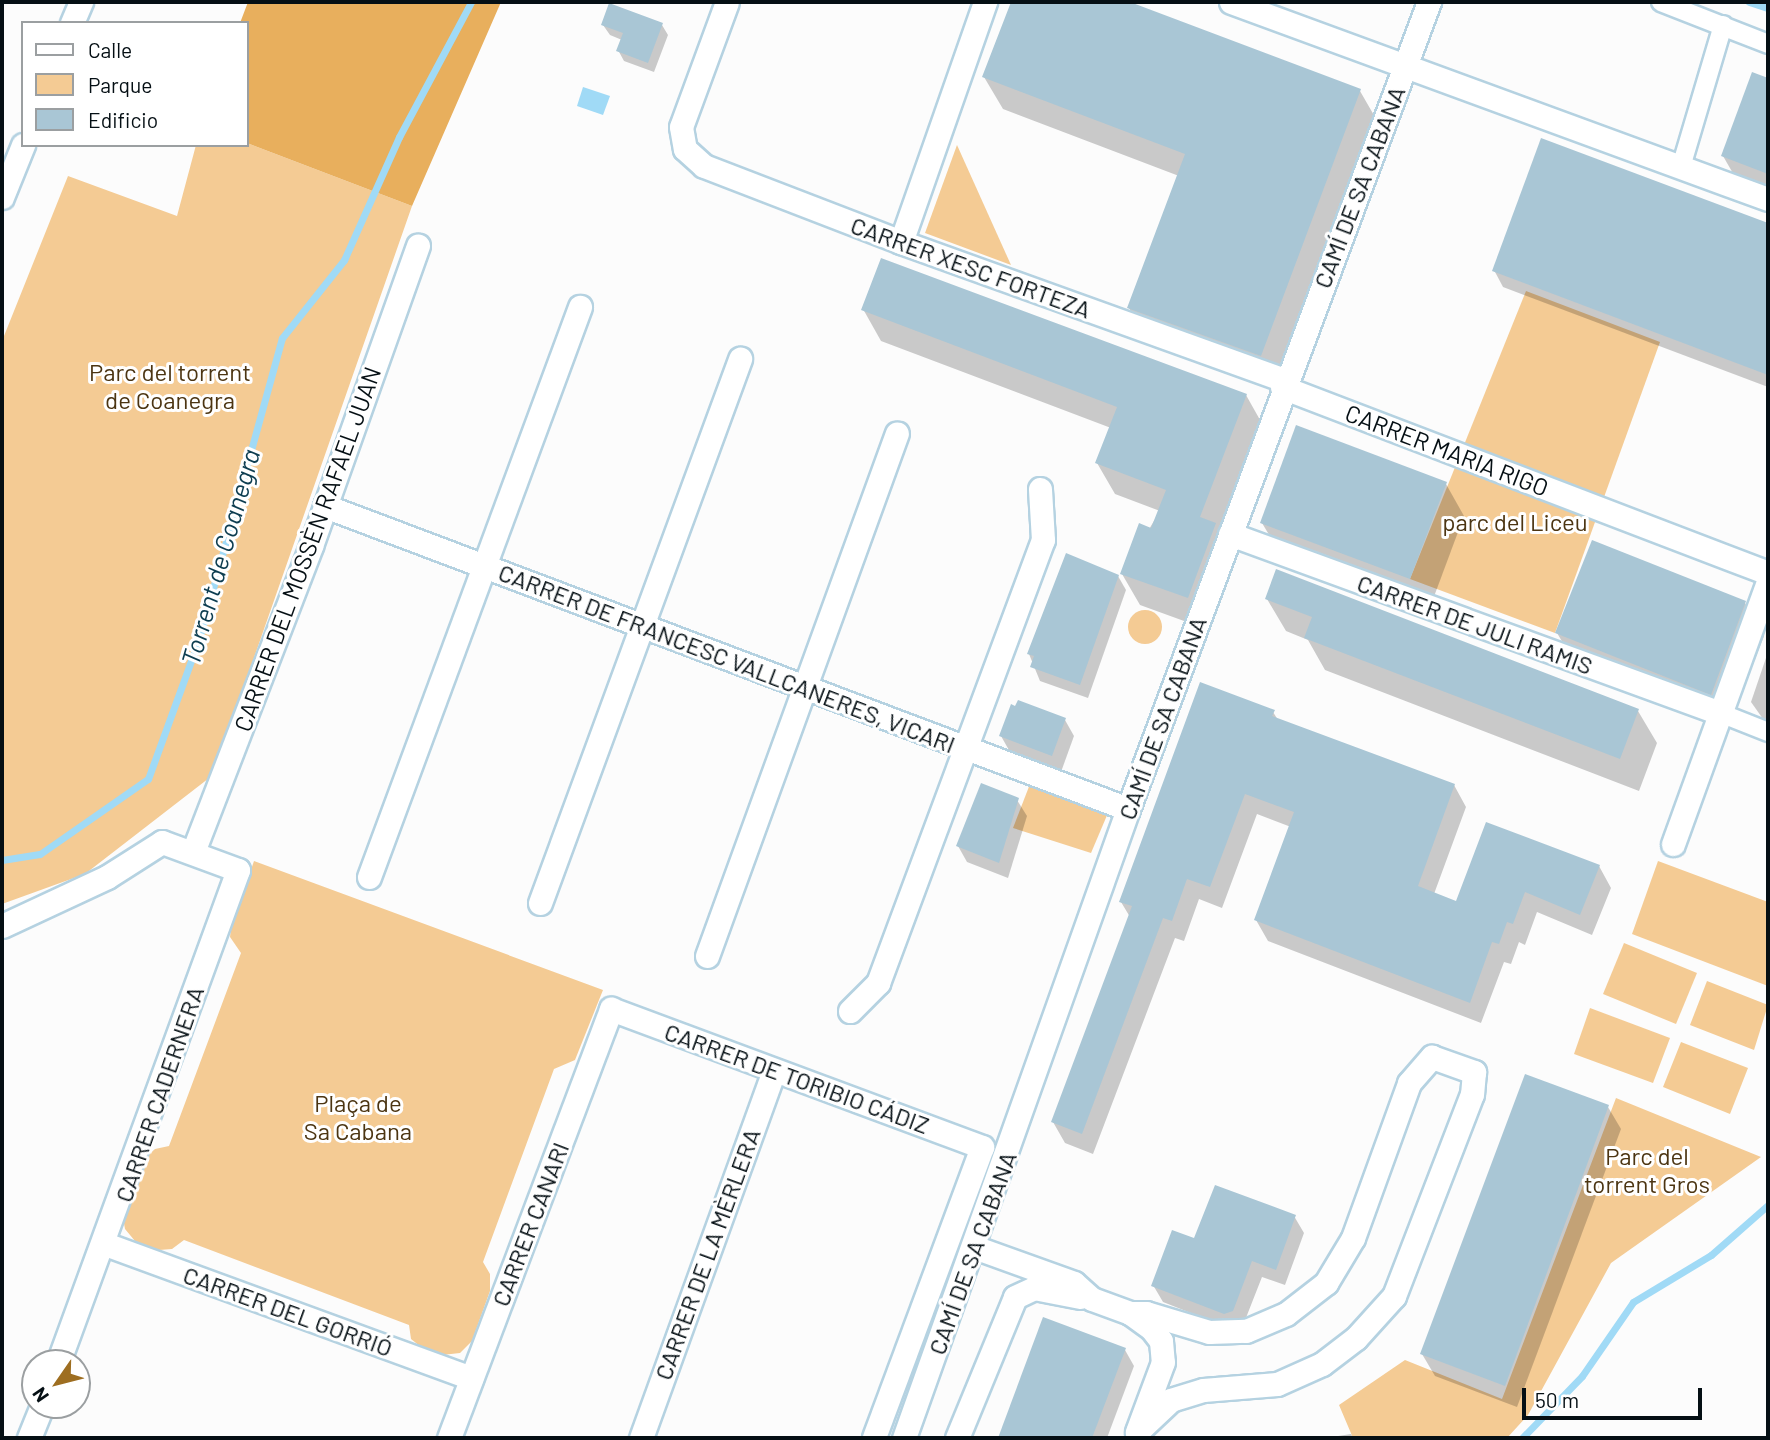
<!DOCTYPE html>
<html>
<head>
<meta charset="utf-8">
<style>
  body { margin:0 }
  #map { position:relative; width:1770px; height:1440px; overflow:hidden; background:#fcfcfc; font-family:Barlow,sans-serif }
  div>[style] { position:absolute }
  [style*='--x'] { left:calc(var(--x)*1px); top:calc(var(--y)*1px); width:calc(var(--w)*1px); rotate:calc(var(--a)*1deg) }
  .green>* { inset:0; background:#f4cb94 }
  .round { border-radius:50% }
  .forest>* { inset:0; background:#e8af5d }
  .water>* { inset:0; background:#a0daf6 }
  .shadow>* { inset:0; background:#0003 }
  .stream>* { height:7px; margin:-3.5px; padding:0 3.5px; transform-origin:3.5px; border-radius:3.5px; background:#a0daf6 }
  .building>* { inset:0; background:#a9c6d5 }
  .roads { filter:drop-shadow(2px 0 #b5d2e1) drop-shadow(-2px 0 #b5d2e1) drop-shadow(0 2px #b5d2e1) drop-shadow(0 -2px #b5d2e1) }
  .pedestrian>* { height:18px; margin:-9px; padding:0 9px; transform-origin:9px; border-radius:9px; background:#fff }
  .minor>* { height:23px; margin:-11.5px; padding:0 11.5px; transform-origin:11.5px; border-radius:11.5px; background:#fff }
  span { translate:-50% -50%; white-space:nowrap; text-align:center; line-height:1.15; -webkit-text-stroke:6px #fff; paint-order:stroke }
  .street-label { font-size:24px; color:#050f14 }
  .park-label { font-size:24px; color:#4c3512 }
  .water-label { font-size:26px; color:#0d3d50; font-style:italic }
  .frame { position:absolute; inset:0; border:4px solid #050f14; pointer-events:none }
  .legend { position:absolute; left:21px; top:21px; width:228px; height:126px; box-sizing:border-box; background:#fff; border:2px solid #9b9fa1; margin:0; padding:9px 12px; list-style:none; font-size:21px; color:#050f14 }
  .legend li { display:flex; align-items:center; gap:14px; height:35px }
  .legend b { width:35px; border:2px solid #9b9fa1 }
  .north { position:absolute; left:21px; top:1349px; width:70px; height:70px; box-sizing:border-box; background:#fff; border:2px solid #9b9fa1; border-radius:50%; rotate:235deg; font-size:19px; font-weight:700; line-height:28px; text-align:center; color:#050f14 }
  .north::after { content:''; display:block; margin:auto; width:24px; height:32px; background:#9e6e21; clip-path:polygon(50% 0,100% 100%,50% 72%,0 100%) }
  .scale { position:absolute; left:1522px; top:1388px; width:180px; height:32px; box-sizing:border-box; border:4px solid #050f14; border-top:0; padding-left:9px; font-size:21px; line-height:24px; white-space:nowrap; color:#050f14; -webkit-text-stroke:5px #fff; paint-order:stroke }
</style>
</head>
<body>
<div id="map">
  <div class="green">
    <i style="clip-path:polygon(247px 143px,412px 206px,213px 775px,85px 874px,2px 904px,2px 341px,68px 176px,177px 216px,196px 145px)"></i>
    <i style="clip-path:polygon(957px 145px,1011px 265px,925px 233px)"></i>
    <i style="clip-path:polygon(1526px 291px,1660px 342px,1555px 633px,1410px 579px)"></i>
    <i class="round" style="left:1128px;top:610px;width:34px;height:34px"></i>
    <i style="clip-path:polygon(1030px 784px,1108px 813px,1091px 853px,1013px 828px)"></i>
    <i style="clip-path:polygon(254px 861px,603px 990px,575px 1060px,554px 1069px,483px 1262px,490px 1274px,490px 1291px,472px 1341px,460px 1353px,442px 1355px,421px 1347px,411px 1339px,409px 1325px,184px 1240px,172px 1249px,159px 1250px,135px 1241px,125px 1229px,123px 1218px,145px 1158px,155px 1149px,169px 1146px,241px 953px,230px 937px,231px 928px)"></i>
    <i style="clip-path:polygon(1658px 861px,1768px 902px,1768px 986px,1632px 934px)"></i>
    <i style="clip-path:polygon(1624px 943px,1697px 973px,1676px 1024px,1603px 994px)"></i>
    <i style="clip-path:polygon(1707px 981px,1768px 1005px,1754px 1050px,1690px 1025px)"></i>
    <i style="clip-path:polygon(1590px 1008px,1670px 1038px,1653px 1083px,1574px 1054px)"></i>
    <i style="clip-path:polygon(1681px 1042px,1748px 1068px,1730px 1114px,1663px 1087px)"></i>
    <i style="clip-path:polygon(1616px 1098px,1761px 1157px,1611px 1263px,1528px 1415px,1507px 1438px,1353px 1438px,1339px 1405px,1405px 1360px,1502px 1399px)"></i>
  </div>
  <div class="forest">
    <i style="clip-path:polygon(248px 2px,501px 2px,412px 206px,247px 143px,247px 23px,240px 23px)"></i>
  </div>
  <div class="water">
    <i style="clip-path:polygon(583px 87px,610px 96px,603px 115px,577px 106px)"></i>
  </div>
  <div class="shadow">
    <i style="clip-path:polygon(1013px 2px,1125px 2px,1360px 91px,1379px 124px,1280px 388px,1148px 341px,1129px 308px,1179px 176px,1003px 109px,984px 77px)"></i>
    <i style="clip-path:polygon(603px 25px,662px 25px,668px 35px,654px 72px,624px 61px,618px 50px,622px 40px,610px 35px)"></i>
    <i style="clip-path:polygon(1753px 74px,1768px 80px,1768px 199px,1742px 189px,1723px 156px)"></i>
    <i style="clip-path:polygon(1542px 140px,1768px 224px,1768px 387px,1503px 287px,1494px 270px)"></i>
    <i style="clip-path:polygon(863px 309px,1246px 395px,1264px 427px,1206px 629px,1140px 605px,1122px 574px,1160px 511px,1115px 494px,1097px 463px,1111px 428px,881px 341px)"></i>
    <i style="clip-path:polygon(1446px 484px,1464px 516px,1429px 610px,1281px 555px,1262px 523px)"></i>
    <i style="clip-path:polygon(1118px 576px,1126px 590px,1088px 698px,1040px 681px,1029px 654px)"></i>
    <i style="clip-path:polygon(1267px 599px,1638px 711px,1657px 743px,1639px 791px,1325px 670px,1308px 640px,1286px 631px)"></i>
    <i style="clip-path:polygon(1745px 603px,1764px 636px,1729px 726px,1576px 665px,1557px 633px)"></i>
    <i style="clip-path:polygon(1768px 652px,1768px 726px,1751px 702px)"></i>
    <i style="clip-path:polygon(1273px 712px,1278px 720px,1454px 785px,1466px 807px,1434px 894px,1457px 903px,1599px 866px,1611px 888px,1592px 935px,1537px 912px,1525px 945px,1519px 942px,1511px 964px,1504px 962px,1481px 1023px,1268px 941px,1256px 920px,1291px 827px,1257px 814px,1222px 908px,1199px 899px,1184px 941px,1175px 938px,1093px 1154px,1065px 1143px,1053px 1122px,1130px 917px,1121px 902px)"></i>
    <i style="clip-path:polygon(1065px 720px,1074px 736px,1061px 772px,1010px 752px,1001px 736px)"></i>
    <i style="clip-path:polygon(1017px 800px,1027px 816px,1008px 878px,967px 862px,958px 846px)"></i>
    <i style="clip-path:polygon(1608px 1107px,1621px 1129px,1517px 1407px,1435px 1376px,1422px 1354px)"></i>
    <i style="clip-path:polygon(1294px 1216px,1304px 1233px,1285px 1285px,1262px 1277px,1242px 1328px,1234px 1330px,1163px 1302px,1153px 1285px,1195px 1240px)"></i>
    <i style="clip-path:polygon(1044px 1319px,1125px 1350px,1134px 1366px,1107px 1438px,1000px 1438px)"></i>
    <i style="clip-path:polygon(1351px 1434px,1353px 1438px,1325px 1438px)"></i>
  </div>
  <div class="stream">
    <i style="--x:1749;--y:2;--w:20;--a:18"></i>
    <i style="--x:2;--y:860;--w:38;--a:-9"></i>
    <i style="--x:40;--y:854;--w:131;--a:-34.8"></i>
    <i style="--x:148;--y:779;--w:149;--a:-70"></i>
    <i style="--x:199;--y:639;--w:312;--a:-74.6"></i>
    <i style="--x:282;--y:338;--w:100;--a:-51.5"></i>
    <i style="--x:344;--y:260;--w:135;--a:-65.9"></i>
    <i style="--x:399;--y:137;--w:153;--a:-61.9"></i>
    <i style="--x:1522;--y:1438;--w:86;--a:-45.9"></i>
    <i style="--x:1582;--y:1376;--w:90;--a:-55.4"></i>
    <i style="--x:1633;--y:1302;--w:91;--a:-31.1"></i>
    <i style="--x:1711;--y:1255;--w:76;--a:-41.3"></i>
  </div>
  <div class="building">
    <i style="clip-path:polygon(1011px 2px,1130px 2px,1361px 89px,1261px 356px,1127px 308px,1185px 154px,982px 77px)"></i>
    <i style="clip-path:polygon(609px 3px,663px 23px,648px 63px,616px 51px,623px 33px,601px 25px)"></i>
    <i style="clip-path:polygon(1752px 72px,1768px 78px,1768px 174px,1721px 156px)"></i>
    <i style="clip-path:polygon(1541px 138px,1768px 223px,1768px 375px,1492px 271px)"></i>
    <i style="clip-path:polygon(881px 258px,1247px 394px,1200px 517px,1216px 523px,1188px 598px,1120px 574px,1139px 523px,1151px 528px,1166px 490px,1095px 463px,1117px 407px,861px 310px)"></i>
    <i style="clip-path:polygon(1296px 425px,1447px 482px,1410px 579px,1260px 523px)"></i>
    <i style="clip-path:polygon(1592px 540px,1746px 601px,1711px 695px,1555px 633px)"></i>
    <i style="clip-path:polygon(1066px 553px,1119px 575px,1080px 685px,1030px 667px,1034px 656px,1027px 654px)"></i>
    <i style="clip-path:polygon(1276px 569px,1639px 709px,1620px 759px,1304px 638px,1312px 617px,1265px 599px)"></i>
    <i style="clip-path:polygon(1200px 682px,1275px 710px,1272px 716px,1455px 784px,1418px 886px,1456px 901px,1486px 822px,1600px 865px,1580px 915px,1525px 892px,1513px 924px,1507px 922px,1499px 944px,1492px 942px,1470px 1003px,1254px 920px,1294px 812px,1245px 794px,1210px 887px,1187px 879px,1172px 921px,1163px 918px,1082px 1134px,1051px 1122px,1132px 906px,1119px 902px)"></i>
    <i style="clip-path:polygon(1018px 700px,1066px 718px,1052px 756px,999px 736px,1011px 704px,1015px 706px)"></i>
    <i style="clip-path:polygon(981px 783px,1019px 798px,999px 863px,956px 846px)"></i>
    <i style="clip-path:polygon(1525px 1074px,1609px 1105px,1505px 1386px,1420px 1354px)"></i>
    <i style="clip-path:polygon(1215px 1185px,1296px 1215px,1276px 1270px,1252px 1261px,1233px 1311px,1224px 1314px,1151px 1286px,1172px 1230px,1194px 1238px)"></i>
    <i style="clip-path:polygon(1043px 1317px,1126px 1348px,1092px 1438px,998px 1438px)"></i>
  </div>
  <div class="roads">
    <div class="pedestrian">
      <i style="--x:1661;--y:2;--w:115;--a:21.4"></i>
      <i style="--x:1681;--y:167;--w:148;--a:-73.5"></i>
      <i style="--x:1720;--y:713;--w:52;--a:21.6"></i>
    </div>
    <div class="minor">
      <i style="--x:727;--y:2;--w:133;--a:110.2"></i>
      <i style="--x:681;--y:127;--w:22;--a:80"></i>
      <i style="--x:685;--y:149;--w:25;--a:42"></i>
      <i style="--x:704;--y:166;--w:211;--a:21.1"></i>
      <i style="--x:901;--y:242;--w:408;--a:19.8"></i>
      <i style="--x:1231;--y:2;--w:572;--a:20.15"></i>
      <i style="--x:72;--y:23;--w:23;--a:-67"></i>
      <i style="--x:2;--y:197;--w:56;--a:-68"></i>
      <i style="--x:901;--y:242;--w:254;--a:-70.7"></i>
      <i style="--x:1282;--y:387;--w:520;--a:20.94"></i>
      <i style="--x:325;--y:506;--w:858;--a:20.67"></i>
      <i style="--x:1230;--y:534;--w:522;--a:20.07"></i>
      <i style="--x:1673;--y:844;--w:279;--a:-70.1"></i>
      <i style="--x:193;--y:852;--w:328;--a:-68.9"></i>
      <i style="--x:311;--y:546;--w:319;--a:-70.4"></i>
      <i style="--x:369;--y:877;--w:608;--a:-69.69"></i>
      <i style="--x:540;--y:903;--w:580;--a:-69.81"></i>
      <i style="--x:2;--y:926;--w:116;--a:-25"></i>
      <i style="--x:107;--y:877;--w:65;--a:-32.5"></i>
      <i style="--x:162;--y:842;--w:81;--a:20.2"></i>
      <i style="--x:238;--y:870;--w:525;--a:110.06"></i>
      <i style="--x:707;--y:956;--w:556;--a:-70.03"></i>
      <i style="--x:850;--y:1011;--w:40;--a:-45"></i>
      <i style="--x:878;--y:983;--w:473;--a:-69.6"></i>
      <i style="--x:1043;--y:540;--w:51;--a:-93.4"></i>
      <i style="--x:105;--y:1244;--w:390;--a:20.1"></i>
      <i style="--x:974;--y:1247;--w:106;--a:19.8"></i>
      <i style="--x:1074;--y:1283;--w:24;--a:42"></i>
      <i style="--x:1092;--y:1299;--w:40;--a:20.2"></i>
      <i style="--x:1130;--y:1313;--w:26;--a:36"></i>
      <i style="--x:1151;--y:1328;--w:16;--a:52"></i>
      <i style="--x:1161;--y:1341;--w:21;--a:85"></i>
      <i style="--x:1163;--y:1362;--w:72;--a:110.5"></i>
      <i style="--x:1130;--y:1313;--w:16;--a:0"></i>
      <i style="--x:1146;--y:1313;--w:66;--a:16.8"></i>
      <i style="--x:1209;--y:1332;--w:37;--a:-2"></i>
      <i style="--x:1246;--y:1331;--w:43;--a:-23"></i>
      <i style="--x:1286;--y:1314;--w:51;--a:-37.8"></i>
      <i style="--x:1326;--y:1283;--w:52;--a:-59"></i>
      <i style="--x:1353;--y:1238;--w:165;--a:-70.1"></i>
      <i style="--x:1409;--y:1083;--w:35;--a:-49"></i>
      <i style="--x:1432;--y:1057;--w:45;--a:19.7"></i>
      <i style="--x:1474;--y:1072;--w:22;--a:95"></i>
      <i style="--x:1472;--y:1094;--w:217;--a:111.1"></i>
      <i style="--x:1394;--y:1296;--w:57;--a:132.1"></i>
      <i style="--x:1356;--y:1338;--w:43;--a:142.6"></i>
      <i style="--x:1322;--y:1364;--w:49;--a:156"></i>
      <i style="--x:1277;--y:1384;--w:74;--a:175.4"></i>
      <i style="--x:1203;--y:1390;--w:34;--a:163"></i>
      <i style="--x:1171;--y:1400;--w:47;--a:136.7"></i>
      <i style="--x:29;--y:1438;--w:35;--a:-68"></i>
      <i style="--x:449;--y:1438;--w:459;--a:-69.3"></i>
      <i style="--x:611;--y:1009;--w:396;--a:20.4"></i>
      <i style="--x:982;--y:1147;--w:310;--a:110.4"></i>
      <i style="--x:641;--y:1438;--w:391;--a:-70.1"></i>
      <i style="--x:904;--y:1438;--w:668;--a:-70.4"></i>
      <i style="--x:1128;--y:809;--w:861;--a:-69.55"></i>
      <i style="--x:957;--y:1438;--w:152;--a:-67.6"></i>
      <i style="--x:1015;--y:1297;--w:21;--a:-25"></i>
      <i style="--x:1034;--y:1288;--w:47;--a:11.1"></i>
    </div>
  </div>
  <div class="street-label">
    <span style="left:1359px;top:187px;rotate:-69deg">CAMÍ DE SA CABANA</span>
    <span style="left:971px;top:267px;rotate:20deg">CARRER XESC FORTEZA</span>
    <span style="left:1447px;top:450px;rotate:21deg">CARRER MARIA RIGO</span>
    <span style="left:307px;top:549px;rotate:-70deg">CARRER DEL MOSSÈN RAFAEL JUAN</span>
    <span style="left:1475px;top:624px;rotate:20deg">CARRER DE JULI RAMIS</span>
    <span style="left:727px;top:658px;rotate:21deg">CARRER DE FRANCESC VALLCANERES, VICARI</span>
    <span style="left:1162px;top:718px;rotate:-70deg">CAMÍ DE SA CABANA</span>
    <span style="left:797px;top:1078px;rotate:20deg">CARRER DE TORIBIO CÁDIZ</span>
    <span style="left:159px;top:1094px;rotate:-71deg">CARRER CADERNERA</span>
    <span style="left:530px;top:1224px;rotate:-69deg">CARRER CANARI</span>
    <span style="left:972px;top:1253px;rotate:-70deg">CAMÍ DE SA CABANA</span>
    <span style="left:707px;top:1254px;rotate:-70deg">CARRER DE LA MÈRLERA</span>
    <span style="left:288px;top:1311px;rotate:20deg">CARRER DEL GORRIÓ</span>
  </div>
  <div class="park-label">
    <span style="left:170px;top:386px">Parc del torrent<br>de Coanegra</span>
    <span style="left:1515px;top:522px">parc del Liceu</span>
    <span style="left:358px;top:1117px">Plaça de<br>Sa Cabana</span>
    <span style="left:1647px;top:1170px">Parc del<br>torrent Gros</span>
  </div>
  <div class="water-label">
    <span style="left:220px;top:557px;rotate:-74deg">Torrent de Coanegra</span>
  </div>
  <div class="frame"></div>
  <ul class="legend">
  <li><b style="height:9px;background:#fff"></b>Calle</li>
  <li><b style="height:19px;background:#f4cb94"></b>Parque</li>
  <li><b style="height:19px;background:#a9c6d5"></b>Edificio</li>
  </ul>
  <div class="north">N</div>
  <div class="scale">50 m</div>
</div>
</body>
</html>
